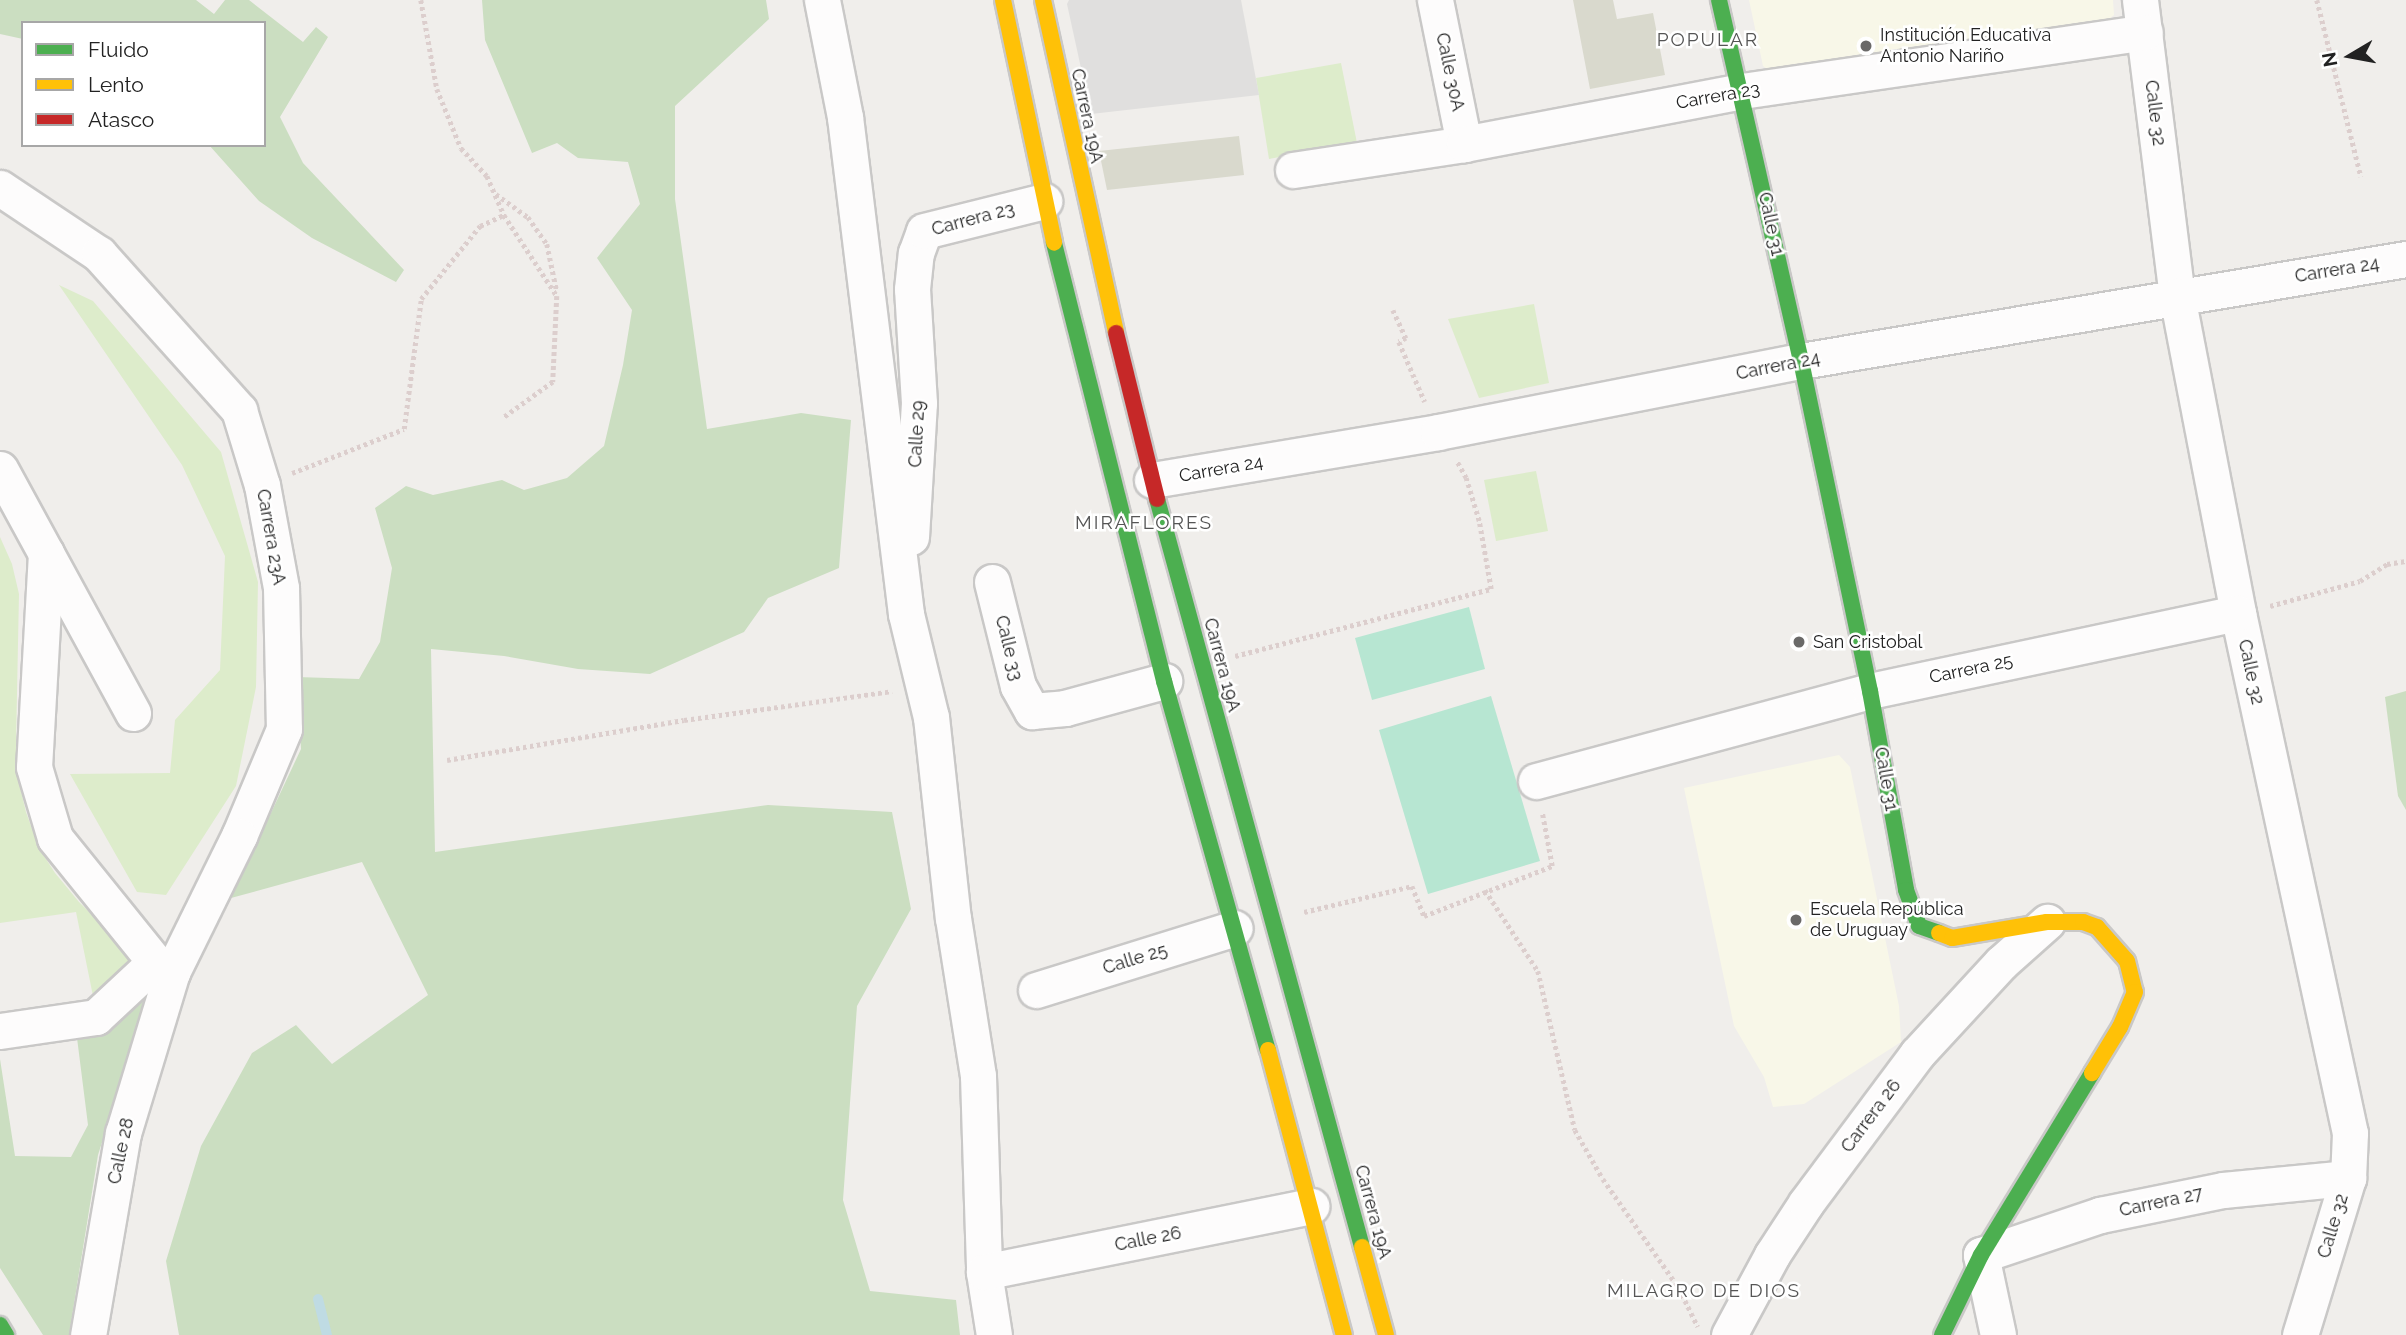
<!DOCTYPE html>
<html>
<head>
<meta charset="utf-8">
<style>
  body { margin:0 }
  #map { position:relative; width:2406px; height:1335px; overflow:hidden; background:#f0eeeb; font-family:Raleway,sans-serif }
  div>[style] { position:absolute }
  [style*='--x'] { left:calc(var(--x)*1px); top:calc(var(--y)*1px); width:calc(var(--w)*1px); rotate:calc(var(--a)*1deg) }
  .education>* { inset:0; background:#f8f7e8 }
  .construction>* { inset:0; background:#d9d9cd }
  .grass>* { inset:0; background:#ddeccb }
  .forest>* { inset:0; background:#cbdec1 }
  .pitch>* { inset:0; background:#b7e6d2 }
  .parking>* { inset:0; background:#e0dfde }
  .stream>* { height:10px; margin:-5px; padding:0 5px; transform-origin:5px; border-radius:5px; background:#bfdbe3 }
  .path>* { height:4.5px; margin-top:-2.25px; transform-origin:0; background:repeating-linear-gradient(90deg,#dccecd 0 3.5px,transparent 0 7px) }
  .roads { filter:drop-shadow(2px 0 #c9c8c7) drop-shadow(-2px 0 #c9c8c7) drop-shadow(0 2px #c9c8c7) drop-shadow(0 -2px #c9c8c7) }
  .street>* { height:35px; margin:-17.5px; padding:0 17.5px; transform-origin:17.5px; border-radius:17.5px; background:#fdfcfc }
  .fast>* { height:16px; margin:-8px; padding:0 8px; transform-origin:8px; border-radius:8px; background:#4caf50 }
  .slow>* { height:16px; margin:-8px; padding:0 8px; transform-origin:8px; border-radius:8px; background:#ffc107 }
  .jam>* { height:16px; margin:-8px; padding:0 8px; transform-origin:8px; border-radius:8px; background:#c62828 }
  .dots>* { width:19px; height:19px; translate:-50% -50%; box-sizing:border-box; border:4px solid #fff; border-radius:50% }
  span { translate:-50% -50%; white-space:nowrap; text-align:center; line-height:1.15; -webkit-text-stroke:5px #fff; paint-order:stroke }
  .poi-label { font-size:18px; color:#222 }
  .left { translate:0 -50%; text-align:left }
  .street-label { font-size:18px; color:#222 }
  .neighbourhood-label { font-size:19px; color:#555; letter-spacing:2px }
  .legend { position:absolute; left:21px; top:21px; width:245px; height:126px; box-sizing:border-box; background:#fff; border:2px solid #a7a7a7; margin:0; padding:9px 12px; list-style:none; font-size:21px; color:#222 }
  .legend li { display:flex; align-items:center; gap:14px; height:35px }
  .legend b { width:35px; border:2px solid #a7a7a7 }
  .north { position:absolute; left:2315px; top:21px; width:70px; height:70px; -webkit-text-stroke:5px #fff; paint-order:stroke; rotate:260deg; font-size:19px; font-weight:700; line-height:28px; text-align:center; color:#222 }
  .north::after { content:''; display:block; margin:auto; width:24px; height:32px; background:#222; clip-path:polygon(50% 0,100% 100%,50% 72%,0 100%) }
</style>
</head>
<body>
<div id="map">
  <div class="education">
    <i style="clip-path:polygon(1749px 0,2113px 0,2114px 15px,2100px 26px,1777px 76px,1763px 66px)"></i>
    <i style="clip-path:polygon(1839px 755px,1850px 767px,1899px 1006px,1901px 1042px,1804px 1104px,1773px 1107px,1764px 1077px,1734px 1026px,1684px 788px)"></i>
  </div>
  <div class="construction">
    <i style="clip-path:polygon(1573px 0,1613px 0,1617px 19px,1653px 13px,1665px 75px,1590px 89px)"></i>
    <i style="clip-path:polygon(1239px 136px,1244px 175px,1107px 190px,1099px 151px)"></i>
  </div>
  <div class="grass">
    <i style="clip-path:polygon(1341px 63px,1357px 143px,1269px 159px,1256px 78px)"></i>
    <i style="clip-path:polygon(59px 285px,93px 301px,221px 452px,258px 582px,256px 687px,236px 786px,166px 895px,137px 892px,70px 774px,170px 773px,175px 720px,220px 670px,225px 556px,182px 465px)"></i>
    <i style="clip-path:polygon(1534px 304px,1549px 383px,1479px 398px,1448px 319px)"></i>
    <i style="clip-path:polygon(1536px 471px,1548px 531px,1496px 541px,1484px 480px)"></i>
    <i style="clip-path:polygon(0 537px,12px 564px,19px 594px,16px 743px,17px 774px,26px 812px,39px 848px,55px 873px,79px 902px,117px 939px,131px 955px,134px 965px,101px 1000px,93px 996px,76px 912px,0 923px)"></i>
  </div>
  <div class="forest">
    <i style="clip-path:polygon(0 0,196px 0,214px 14px,225px 0,249px 0,303px 42px,316px 27px,328px 37px,280px 117px,303px 163px,404px 270px,396px 282px,312px 238px,259px 201px,209px 145px,264px 145px,264px 23px,23px 23px,23px 39px,0 34px)"></i>
    <i style="clip-path:polygon(482px 0,766px 0,769px 19px,675px 106px,675px 199px,707px 429px,801px 413px,851px 420px,839px 568px,768px 598px,744px 632px,650px 674px,578px 669px,504px 656px,431px 649px,435px 852px,768px 805px,892px 812px,911px 909px,857px 1006px,843px 1200px,870px 1291px,956px 1300px,960px 1335px,179px 1335px,166px 1261px,201px 1146px,252px 1053px,296px 1025px,332px 1064px,428px 995px,362px 862px,231px 898px,301px 749px,297px 677px,359px 679px,380px 642px,392px 568px,375px 508px,406px 486px,433px 495px,502px 480px,524px 490px,567px 478px,604px 446px,623px 365px,632px 310px,597px 258px,640px 204px,628px 162px,578px 158px,557px 143px,532px 153px,485px 40px)"></i>
    <i style="clip-path:polygon(2406px 691px,2406px 810px,2398px 796px,2385px 697px)"></i>
    <i style="clip-path:polygon(152px 985px,98px 1155px,69px 1335px,43px 1335px,0 1268px,0 1059px,15px 1156px,71px 1157px,88px 1125px,76px 1030px)"></i>
  </div>
  <div class="pitch">
    <i style="clip-path:polygon(1469px 607px,1485px 669px,1372px 700px,1355px 638px)"></i>
    <i style="clip-path:polygon(1491px 696px,1540px 861px,1428px 894px,1379px 730px)"></i>
  </div>
  <div class="parking">
    <i style="clip-path:polygon(1069px 0,1241px 0,1259px 95px,1091px 114px,1067px 4px)"></i>
  </div>
  <div class="stream">
    <i style="--x:318;--y:1299;--w:37;--a:76"></i>
  </div>
  <div class="path">
    <i style="--x:421;--y:0;--w:90;--a:79.8"></i>
    <i style="--x:437;--y:89;--w:64;--a:67.9"></i>
    <i style="--x:461;--y:148;--w:38;--a:47"></i>
    <i style="--x:487;--y:176;--w:43;--a:66.4"></i>
    <i style="--x:504;--y:215;--w:97;--a:56.8"></i>
    <i style="--x:557;--y:296;--w:86;--a:92.7"></i>
    <i style="--x:553;--y:382;--w:62;--a:144.2"></i>
    <i style="--x:2317;--y:0;--w:182;--a:76"></i>
    <i style="--x:496;--y:194;--w:39;--a:36"></i>
    <i style="--x:528;--y:217;--w:33;--a:55"></i>
    <i style="--x:547;--y:244;--w:49;--a:78.2"></i>
    <i style="--x:1393;--y:310;--w:31;--a:65"></i>
    <i style="--x:1406;--y:338;--w:8;--a:150"></i>
    <i style="--x:1399;--y:342;--w:65;--a:66.6"></i>
    <i style="--x:292;--y:473;--w:120;--a:-21.4"></i>
    <i style="--x:404;--y:429;--w:131;--a:-82.5"></i>
    <i style="--x:421;--y:299;--w:94;--a:-51.1"></i>
    <i style="--x:480;--y:226;--w:26;--a:-25"></i>
    <i style="--x:2270;--y:606;--w:93;--a:-15.5"></i>
    <i style="--x:2360;--y:581;--w:32;--a:-32"></i>
    <i style="--x:2387;--y:564;--w:19;--a:-9"></i>
    <i style="--x:1235;--y:656;--w:265;--a:-14.7"></i>
    <i style="--x:1491;--y:589;--w:69;--a:-100"></i>
    <i style="--x:1479;--y:521;--w:45;--a:-106.8"></i>
    <i style="--x:1466;--y:478;--w:18;--a:-119"></i>
    <i style="--x:447;--y:760;--w:240;--a:-9.6"></i>
    <i style="--x:684;--y:720;--w:210;--a:-7.9"></i>
    <i style="--x:1485;--y:890;--w:97;--a:56.8"></i>
    <i style="--x:1538;--y:971;--w:163;--a:76.9"></i>
    <i style="--x:1575;--y:1130;--w:56;--a:60.3"></i>
    <i style="--x:1603;--y:1179;--w:133;--a:55.1"></i>
    <i style="--x:1679;--y:1288;--w:43;--a:64"></i>
    <i style="--x:1304;--y:912;--w:111;--a:-13.5"></i>
    <i style="--x:1412;--y:886;--w:32;--a:68"></i>
    <i style="--x:1424;--y:916;--w:137;--a:-21.3"></i>
    <i style="--x:1552;--y:866;--w:55;--a:-100.5"></i>
  </div>
  <div class="roads">
    <div class="street">
      <i style="--x:822;--y:0;--w:119;--a:78.9"></i>
      <i style="--x:845;--y:117;--w:501;--a:83"></i>
      <i style="--x:906;--y:614;--w:106;--a:76.4"></i>
      <i style="--x:931;--y:717;--w:202;--a:83.8"></i>
      <i style="--x:953;--y:918;--w:160;--a:81"></i>
      <i style="--x:978;--y:1076;--w:196;--a:88.2"></i>
      <i style="--x:984;--y:1272;--w:64;--a:81"></i>
      <i style="--x:1435;--y:0;--w:147;--a:78.6"></i>
      <i style="--x:2140;--y:0;--w:298;--a:82.9"></i>
      <i style="--x:2177;--y:296;--w:323;--a:79.1"></i>
      <i style="--x:2238;--y:613;--w:532;--a:77.85"></i>
      <i style="--x:2350;--y:1133;--w:45;--a:92.5"></i>
      <i style="--x:2348;--y:1178;--w:164;--a:107"></i>
      <i style="--x:1293;--y:170;--w:173;--a:-8.6"></i>
      <i style="--x:1464;--y:144;--w:283;--a:-10.8"></i>
      <i style="--x:1742;--y:91;--w:407;--a:-8.3"></i>
      <i style="--x:0;--y:188;--w:119;--a:33.7"></i>
      <i style="--x:99;--y:254;--w:210;--a:48.1"></i>
      <i style="--x:239;--y:410;--w:78;--a:73"></i>
      <i style="--x:262;--y:485;--w:105;--a:79.5"></i>
      <i style="--x:281;--y:588;--w:141;--a:88.8"></i>
      <i style="--x:284;--y:729;--w:116;--a:112.8"></i>
      <i style="--x:239;--y:836;--w:152;--a:116.2"></i>
      <i style="--x:172;--y:972;--w:168;--a:106.9"></i>
      <i style="--x:123;--y:1133;--w:205;--a:99.8"></i>
      <i style="--x:0;--y:469;--w:278;--a:61.4"></i>
      <i style="--x:1152;--y:480;--w:290;--a:-9.5"></i>
      <i style="--x:1438;--y:432;--w:370;--a:-11.1"></i>
      <i style="--x:1801;--y:361;--w:614;--a:-9.57"></i>
      <i style="--x:911;--y:537;--w:134;--a:-86.6"></i>
      <i style="--x:919;--y:403;--w:114;--a:-93.5"></i>
      <i style="--x:912;--y:289;--w:36;--a:-84"></i>
      <i style="--x:916;--y:253;--w:23;--a:-70"></i>
      <i style="--x:924;--y:231;--w:124;--a:-14"></i>
      <i style="--x:46;--y:553;--w:214;--a:93.2"></i>
      <i style="--x:34;--y:767;--w:74;--a:73.5"></i>
      <i style="--x:55;--y:838;--w:159;--a:51.1"></i>
      <i style="--x:155;--y:962;--w:20;--a:30"></i>
      <i style="--x:992;--y:582;--w:107;--a:76"></i>
      <i style="--x:1018;--y:686;--w:29;--a:61"></i>
      <i style="--x:1032;--y:711;--w:33;--a:-5"></i>
      <i style="--x:1065;--y:708;--w:103;--a:-15.3"></i>
      <i style="--x:1536;--y:781;--w:346;--a:-15.1"></i>
      <i style="--x:1870;--y:691;--w:376;--a:-12"></i>
      <i style="--x:1036;--y:990;--w:208;--a:-17.3"></i>
      <i style="--x:0;--y:1031;--w:97;--a:-8.3"></i>
      <i style="--x:96;--y:1017;--w:81;--a:-43"></i>
      <i style="--x:984;--y:1272;--w:334;--a:-11.4"></i>
      <i style="--x:1729;--y:1335;--w:91;--a:-61.7"></i>
      <i style="--x:1772;--y:1255;--w:62;--a:-56.8"></i>
      <i style="--x:1806;--y:1203;--w:186;--a:-53.3"></i>
      <i style="--x:1917;--y:1054;--w:124;--a:-47.3"></i>
      <i style="--x:2001;--y:963;--w:62;--a:-41.7"></i>
      <i style="--x:1998;--y:1335;--w:82;--a:-102"></i>
      <i style="--x:1981;--y:1255;--w:126;--a:-18.6"></i>
      <i style="--x:2100;--y:1215;--w:126;--a:-11.5"></i>
      <i style="--x:2223;--y:1190;--w:126;--a:-5.5"></i>
    </div>
    <div class="fast">
      <i style="--x:1719;--y:0;--w:370;--a:77.2"></i>
      <i style="--x:1801;--y:361;--w:337;--a:78.2"></i>
      <i style="--x:1870;--y:691;--w:202;--a:79.7"></i>
      <i style="--x:1906;--y:890;--w:38;--a:70"></i>
      <i style="--x:1919;--y:926;--w:21;--a:19"></i>
      <i style="--x:1054;--y:243;--w:452;--a:75.9"></i>
      <i style="--x:1164;--y:681;--w:383;--a:74.3"></i>
      <i style="--x:1157;--y:499;--w:776;--a:74.67"></i>
      <i style="--x:0;--y:1325;--w:12;--a:59"></i>
      <i style="--x:1942;--y:1335;--w:89;--a:-64"></i>
      <i style="--x:1981;--y:1255;--w:213;--a:-58.6"></i>
    </div>
    <div class="slow">
      <i style="--x:1003;--y:0;--w:248;--a:78.1"></i>
      <i style="--x:1043;--y:0;--w:341;--a:77.6"></i>
      <i style="--x:1939;--y:933;--w:14;--a:21"></i>
      <i style="--x:1952;--y:938;--w:96;--a:-9.6"></i>
      <i style="--x:2047;--y:922;--w:36;--a:0"></i>
      <i style="--x:2083;--y:922;--w:15;--a:20"></i>
      <i style="--x:2097;--y:927;--w:45;--a:48.6"></i>
      <i style="--x:2127;--y:961;--w:32;--a:76"></i>
      <i style="--x:2135;--y:992;--w:38;--a:113"></i>
      <i style="--x:2120;--y:1027;--w:54;--a:121.3"></i>
      <i style="--x:1268;--y:1050;--w:295;--a:75.1"></i>
      <i style="--x:1362;--y:1247;--w:91;--a:74.7"></i>
    </div>
    <div class="jam">
      <i style="--x:1116;--y:333;--w:171;--a:76.1"></i>
    </div>
  </div>
  <div class="dots">
    <i style="left:1866px;top:46px;background:#6a6968"></i>
    <i style="left:1799px;top:642px;background:#6a6968"></i>
    <i style="left:1796px;top:920px;background:#6a6968"></i>
  </div>
  <div class="poi-label">
    <span class="left" style="left:1880px;top:46px">Institución Educativa<br>Antonio Nariño</span>
    <span class="left" style="left:1813px;top:642px">San Cristobal</span>
    <span class="left" style="left:1810px;top:920px">Escuela República<br>de Uruguay</span>
  </div>
  <div class="street-label">
    <span style="left:1450px;top:72px;rotate:78deg">Calle 30A</span>
    <span style="left:1718px;top:96px;rotate:-10deg">Carrera 23</span>
    <span style="left:2155px;top:113px;rotate:83deg">Calle 32</span>
    <span style="left:1087px;top:116px;rotate:78deg">Carrera 19A</span>
    <span style="left:973px;top:219px;rotate:-15deg">Carrera 23</span>
    <span style="left:1771px;top:224px;rotate:78deg">Calle 31</span>
    <span style="left:2337px;top:270px;rotate:-9deg">Carrera 24</span>
    <span style="left:1778px;top:366px;rotate:-11deg">Carrera 24</span>
    <span style="left:917px;top:434px;rotate:-87deg">Calle 29</span>
    <span style="left:1221px;top:469px;rotate:-10deg">Carrera 24</span>
    <span style="left:271px;top:537px;rotate:80deg">Carrera 23A</span>
    <span style="left:1009px;top:648px;rotate:76deg">Calle 33</span>
    <span style="left:1222px;top:665px;rotate:75deg">Carrera 19A</span>
    <span style="left:1971px;top:669px;rotate:-12deg">Carrera 25</span>
    <span style="left:2251px;top:672px;rotate:78deg">Calle 32</span>
    <span style="left:1886px;top:779px;rotate:80deg">Calle 31</span>
    <span style="left:1135px;top:959px;rotate:-17deg">Calle 25</span>
    <span style="left:1871px;top:1116px;rotate:-53deg">Carrera 26</span>
    <span style="left:121px;top:1151px;rotate:-78deg">Calle 28</span>
    <span style="left:2161px;top:1202px;rotate:-12deg">Carrera 27</span>
    <span style="left:1373px;top:1212px;rotate:75deg">Carrera 19A</span>
    <span style="left:2333px;top:1226px;rotate:-73deg">Calle 32</span>
    <span style="left:1148px;top:1239px;rotate:-11deg">Calle 26</span>
  </div>
  <div class="neighbourhood-label">
    <span style="left:1708px;top:40px">POPULAR</span>
    <span style="left:1144px;top:523px">MIRAFLORES</span>
    <span style="left:1704px;top:1291px">MILAGRO DE DIOS</span>
  </div>
  <ul class="legend">
  <li><b style="height:9px;background:#4caf50"></b>Fluido</li>
  <li><b style="height:9px;background:#ffc107"></b>Lento</li>
  <li><b style="height:9px;background:#c62828"></b>Atasco</li>
  </ul>
  <div class="north">N</div>
</div>
</body>
</html>
